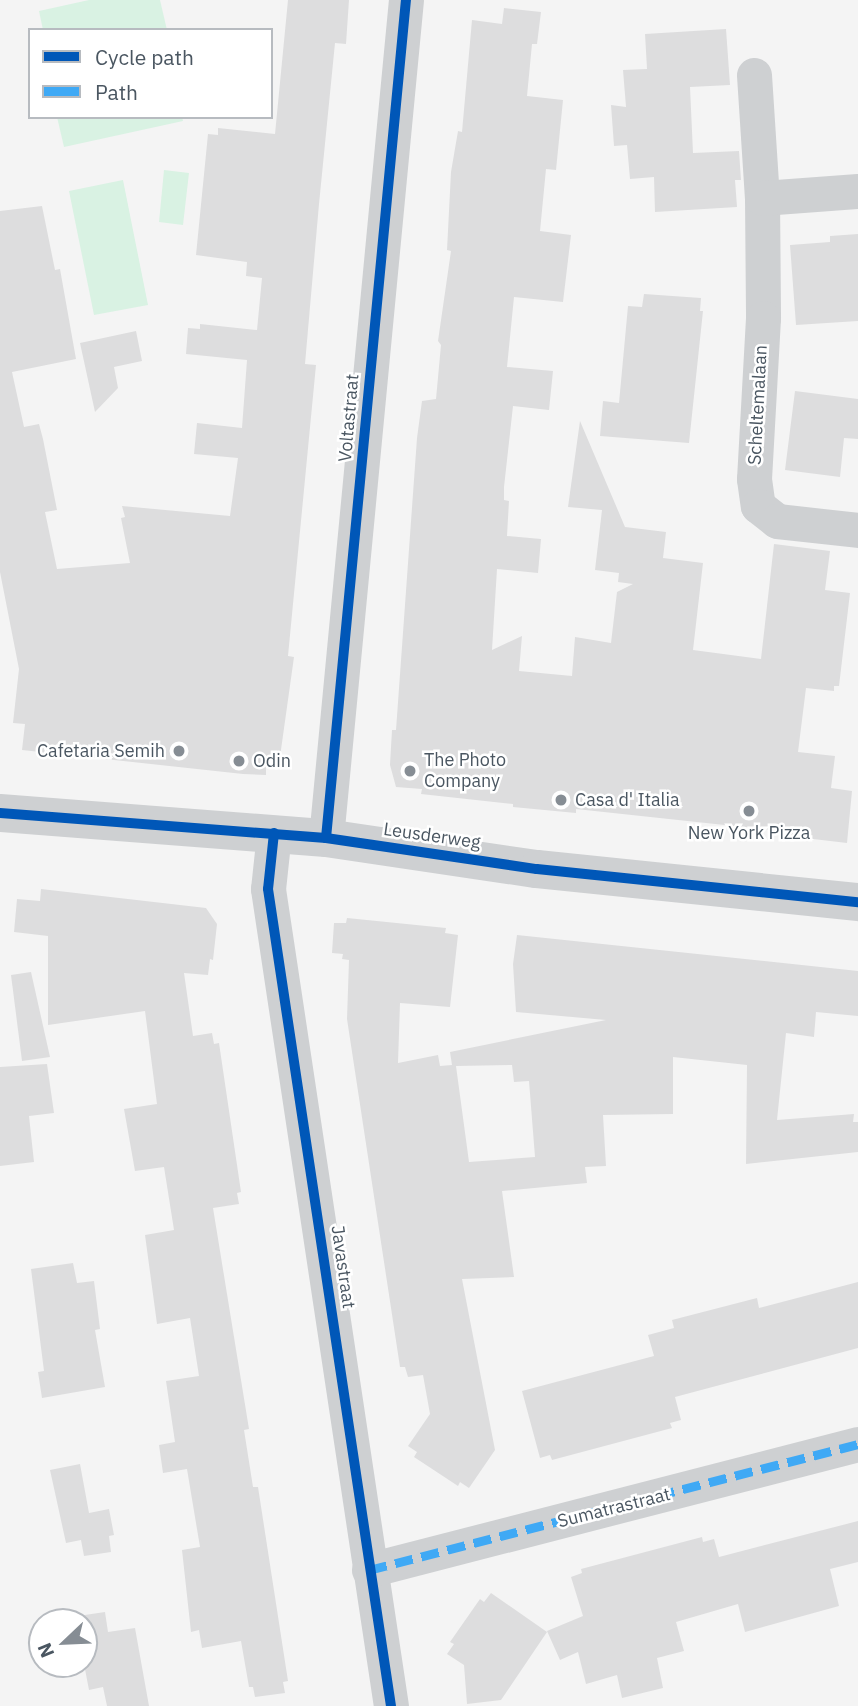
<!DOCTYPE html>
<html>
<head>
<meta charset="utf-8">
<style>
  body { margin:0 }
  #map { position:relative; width:858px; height:1706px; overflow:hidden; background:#f4f4f4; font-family:"IBM Plex Sans",sans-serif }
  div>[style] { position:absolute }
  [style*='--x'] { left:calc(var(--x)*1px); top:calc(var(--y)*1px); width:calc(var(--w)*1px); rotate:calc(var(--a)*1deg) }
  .green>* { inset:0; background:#d9f2e3 }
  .building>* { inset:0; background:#ddddde }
  .minor>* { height:35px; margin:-17.5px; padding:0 17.5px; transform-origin:17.5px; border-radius:17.5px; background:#ced0d2 }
  .tertiary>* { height:38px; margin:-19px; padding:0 19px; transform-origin:19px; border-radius:19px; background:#ced0d2 }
  .quiet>* { height:9px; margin-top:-4.5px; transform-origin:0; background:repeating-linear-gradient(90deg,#3fa9f5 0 18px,transparent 0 27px) }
  .cycleway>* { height:10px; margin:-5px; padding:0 5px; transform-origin:5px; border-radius:5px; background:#0057b8 }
  .dots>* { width:19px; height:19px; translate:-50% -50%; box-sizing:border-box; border:4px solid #fff; border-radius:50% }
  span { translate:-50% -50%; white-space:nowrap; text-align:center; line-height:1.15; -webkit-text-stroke:5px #fff; paint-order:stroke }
  .street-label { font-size:18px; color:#4a5661 }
  .poi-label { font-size:18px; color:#4a5661 }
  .right { translate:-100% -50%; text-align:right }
  .left { translate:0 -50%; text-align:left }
  .legend { position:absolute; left:28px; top:28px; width:245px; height:91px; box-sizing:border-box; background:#fff; border:2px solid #b7bbc0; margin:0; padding:9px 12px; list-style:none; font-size:21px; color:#4a5661 }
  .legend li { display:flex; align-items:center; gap:14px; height:35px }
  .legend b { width:35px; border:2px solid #b7bbc0 }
  .north { position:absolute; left:28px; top:1608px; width:70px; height:70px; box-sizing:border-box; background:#fff; border:2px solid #b7bbc0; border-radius:50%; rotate:247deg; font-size:19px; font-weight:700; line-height:28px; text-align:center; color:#4a5661 }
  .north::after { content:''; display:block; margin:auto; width:24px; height:32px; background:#868d94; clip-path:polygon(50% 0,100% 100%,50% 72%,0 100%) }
</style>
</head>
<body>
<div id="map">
  <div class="green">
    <i style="clip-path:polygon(89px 0,160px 0,167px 30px,43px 30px,39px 11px)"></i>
    <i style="clip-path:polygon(57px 117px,182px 117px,183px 121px,64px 147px)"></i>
    <i style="clip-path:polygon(164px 170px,189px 173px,183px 225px,159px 222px)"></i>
    <i style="clip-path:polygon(123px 180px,148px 305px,94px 315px,69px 191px)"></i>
  </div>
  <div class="building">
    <i style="clip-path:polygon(288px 0,349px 0,346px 44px,335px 43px,319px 204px,305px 364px,316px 365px,288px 656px,294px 657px,279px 764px,266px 763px,266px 775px,243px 774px,22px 750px,25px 724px,13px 723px,19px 669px,0 572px,0 211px,42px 206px,55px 270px,60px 269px,76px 359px,12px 372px,24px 427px,39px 424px,43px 439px,57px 510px,45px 512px,57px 569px,130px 563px,121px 518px,125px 517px,122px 506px,230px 516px,238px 458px,194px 454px,197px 423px,242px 428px,247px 360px,186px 354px,188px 328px,200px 329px,200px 324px,257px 330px,262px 278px,246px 276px,247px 262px,196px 255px,208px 134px,218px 135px,218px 128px,275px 134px)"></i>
    <i style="clip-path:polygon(504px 8px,541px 12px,537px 44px,532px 44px,527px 96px,563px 100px,556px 170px,546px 169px,540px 231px,571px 235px,563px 302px,514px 297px,507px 367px,553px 371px,549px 410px,513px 406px,504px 487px,504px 500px,509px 501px,507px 536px,541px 539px,538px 573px,497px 569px,492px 650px,522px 636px,519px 671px,572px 676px,575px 637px,611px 643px,617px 592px,633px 584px,618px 582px,619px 573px,595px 570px,602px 510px,568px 507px,580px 421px,625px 527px,666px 532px,663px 558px,703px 563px,693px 650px,761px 659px,774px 544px,830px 551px,825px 590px,850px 593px,839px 686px,834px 686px,834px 691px,806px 688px,798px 752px,835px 756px,831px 788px,852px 791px,847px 843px,788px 836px,789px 832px,576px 809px,576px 813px,513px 807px,513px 804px,421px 794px,422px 789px,396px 787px,390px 765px,392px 730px,396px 730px,417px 438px,422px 401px,436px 399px,441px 345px,438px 341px,451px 251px,447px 250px,451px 172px,458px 131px,462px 132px,472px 20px,502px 24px)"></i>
    <i style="clip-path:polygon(726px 29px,730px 85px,690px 87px,693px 153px,739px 151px,741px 180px,735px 180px,737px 207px,655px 212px,654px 177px,630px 179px,627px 145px,614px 146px,611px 105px,626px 107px,623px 70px,647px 69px,645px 34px)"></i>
    <i style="clip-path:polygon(858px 234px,858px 321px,796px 325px,790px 245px,830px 242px,830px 236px)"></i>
    <i style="clip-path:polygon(644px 294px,701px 298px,700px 311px,703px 311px,689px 443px,600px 436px,603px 401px,619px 403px,628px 306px,642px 307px)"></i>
    <i style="clip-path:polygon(136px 331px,142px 361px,114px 367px,118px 388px,95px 412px,80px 343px)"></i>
    <i style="clip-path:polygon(795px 391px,858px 399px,858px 439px,844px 438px,840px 477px,785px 470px)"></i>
    <i style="clip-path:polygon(41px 889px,206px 908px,217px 924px,213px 960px,210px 959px,208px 975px,184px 973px,193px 1036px,212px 1033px,214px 1044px,219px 1043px,241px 1192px,237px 1193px,239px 1204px,213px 1208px,249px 1429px,244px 1430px,253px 1487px,258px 1487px,288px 1681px,283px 1682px,285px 1693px,255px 1697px,253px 1687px,249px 1687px,241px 1641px,202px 1648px,199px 1630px,191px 1632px,182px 1550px,200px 1547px,187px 1469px,163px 1473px,159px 1445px,175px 1442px,166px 1381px,199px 1376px,190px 1318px,157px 1324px,145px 1235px,174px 1230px,164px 1167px,135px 1171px,124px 1109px,157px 1104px,145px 1011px,48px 1025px,48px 936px,14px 932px,17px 899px,40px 901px)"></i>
    <i style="clip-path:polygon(evenodd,347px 918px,446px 928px,445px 933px,458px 935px,450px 1007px,400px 1003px,398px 1063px,438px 1055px,440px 1066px,452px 1065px,450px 1052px,606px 1020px,516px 1012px,513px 964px,517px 935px,858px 971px,858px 1016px,816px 1012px,814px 1037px,786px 1033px,777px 1120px,854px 1114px,853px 1122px,858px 1122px,858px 1152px,746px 1164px,747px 1065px,673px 1057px,673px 1114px,603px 1115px,606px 1166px,585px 1167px,587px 1183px,502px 1191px,514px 1277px,462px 1279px,495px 1450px,469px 1488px,460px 1482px,458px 1486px,414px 1457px,417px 1452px,408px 1446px,430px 1414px,423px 1375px,408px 1377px,405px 1367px,400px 1367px,347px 1019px,349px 960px,342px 959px,343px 954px,332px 953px,334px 923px,346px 923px,347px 918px,512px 1065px,514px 1082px,529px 1081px,535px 1157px,469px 1162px,456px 1066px,512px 1065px)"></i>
    <i style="clip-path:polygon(31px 972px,50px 1057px,22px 1061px,11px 975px)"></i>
    <i style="clip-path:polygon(47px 1064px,54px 1113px,29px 1116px,34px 1162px,0 1166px,0 1067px)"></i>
    <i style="clip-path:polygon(73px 1263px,77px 1283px,94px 1281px,100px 1329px,95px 1330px,105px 1387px,42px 1398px,38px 1372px,44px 1371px,31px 1269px)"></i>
    <i style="clip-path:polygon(858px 1282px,858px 1348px,675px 1397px,681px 1420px,670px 1423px,672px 1428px,552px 1460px,550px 1455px,540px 1458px,522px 1391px,654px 1356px,648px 1335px,674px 1328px,672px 1320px,757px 1298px,759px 1308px)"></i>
    <i style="clip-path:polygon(80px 1464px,89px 1513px,109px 1509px,114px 1535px,109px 1536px,111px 1552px,84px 1556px,81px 1540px,66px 1543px,50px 1470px)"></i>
    <i style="clip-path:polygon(858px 1521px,858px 1562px,830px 1569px,839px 1606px,745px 1632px,738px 1604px,676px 1622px,684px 1651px,657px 1658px,663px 1688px,622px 1698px,617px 1675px,586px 1684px,578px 1652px,560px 1660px,547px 1631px,583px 1616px,571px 1577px,582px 1573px,581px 1569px,702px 1537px,703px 1542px,714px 1539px,719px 1557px)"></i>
    <i style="clip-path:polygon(491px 1593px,547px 1632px,501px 1700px,467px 1704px,464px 1665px,447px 1654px,454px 1644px,450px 1642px,480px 1599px,484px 1602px)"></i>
    <i style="clip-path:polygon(105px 1612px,108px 1632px,135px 1628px,149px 1706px,107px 1706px,103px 1687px,89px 1690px,84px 1664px,86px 1664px,84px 1622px,79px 1622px,78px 1616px)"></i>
  </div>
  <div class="minor">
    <i style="--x:754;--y:75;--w:123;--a:86.3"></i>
    <i style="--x:762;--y:198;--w:120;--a:89.5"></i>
    <i style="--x:763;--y:318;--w:161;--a:93.2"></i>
    <i style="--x:754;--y:479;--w:27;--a:82"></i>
    <i style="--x:758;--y:506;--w:24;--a:38"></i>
    <i style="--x:777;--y:521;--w:81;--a:6.3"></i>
    <i style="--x:762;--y:198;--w:96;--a:-4.2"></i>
    <i style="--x:274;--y:833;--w:56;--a:96.1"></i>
    <i style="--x:268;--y:889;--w:826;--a:81.44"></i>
    <i style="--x:326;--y:838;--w:842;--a:-84.55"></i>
    <i style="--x:369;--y:1570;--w:505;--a:-14.45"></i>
  </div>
  <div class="tertiary">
    <i style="--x:0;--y:813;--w:327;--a:4.4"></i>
    <i style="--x:326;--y:838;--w:213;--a:8.4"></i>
    <i style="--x:537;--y:869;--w:323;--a:5.9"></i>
  </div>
  <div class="quiet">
    <i style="--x:369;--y:1570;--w:505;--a:-14.45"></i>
  </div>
  <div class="cycleway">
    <i style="--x:0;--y:813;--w:327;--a:4.4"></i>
    <i style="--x:326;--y:838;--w:213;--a:8.4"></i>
    <i style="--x:537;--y:869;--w:323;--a:5.9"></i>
    <i style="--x:274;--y:833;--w:56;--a:96.1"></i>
    <i style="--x:268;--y:889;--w:826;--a:81.44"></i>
    <i style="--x:326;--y:838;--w:842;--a:-84.55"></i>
  </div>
  <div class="dots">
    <i style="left:179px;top:751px;background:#868d94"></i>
    <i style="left:239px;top:761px;background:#868d94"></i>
    <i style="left:410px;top:771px;background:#868d94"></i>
    <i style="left:561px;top:800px;background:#868d94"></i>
    <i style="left:749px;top:811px;background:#868d94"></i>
  </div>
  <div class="street-label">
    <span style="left:758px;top:405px;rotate:-87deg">Scheltemalaan</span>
    <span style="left:349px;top:418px;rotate:-85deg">Voltastraat</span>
    <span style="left:432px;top:836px;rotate:8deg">Leusderweg</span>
    <span style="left:343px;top:1267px;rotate:82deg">Javastraat</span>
    <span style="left:614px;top:1508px;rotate:-14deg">Sumatrastraat</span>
  </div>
  <div class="poi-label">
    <span class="right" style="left:165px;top:751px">Cafetaria Semih</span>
    <span class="left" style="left:253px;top:761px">Odin</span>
    <span class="left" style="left:424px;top:771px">The Photo<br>Company</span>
    <span class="left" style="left:575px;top:800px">Casa d' Italia</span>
    <span style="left:749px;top:833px">New York Pizza</span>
  </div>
  <ul class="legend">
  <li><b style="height:9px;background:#0057b8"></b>Cycle path</li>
  <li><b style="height:9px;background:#3fa9f5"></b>Path</li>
  </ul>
  <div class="north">N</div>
</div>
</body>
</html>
